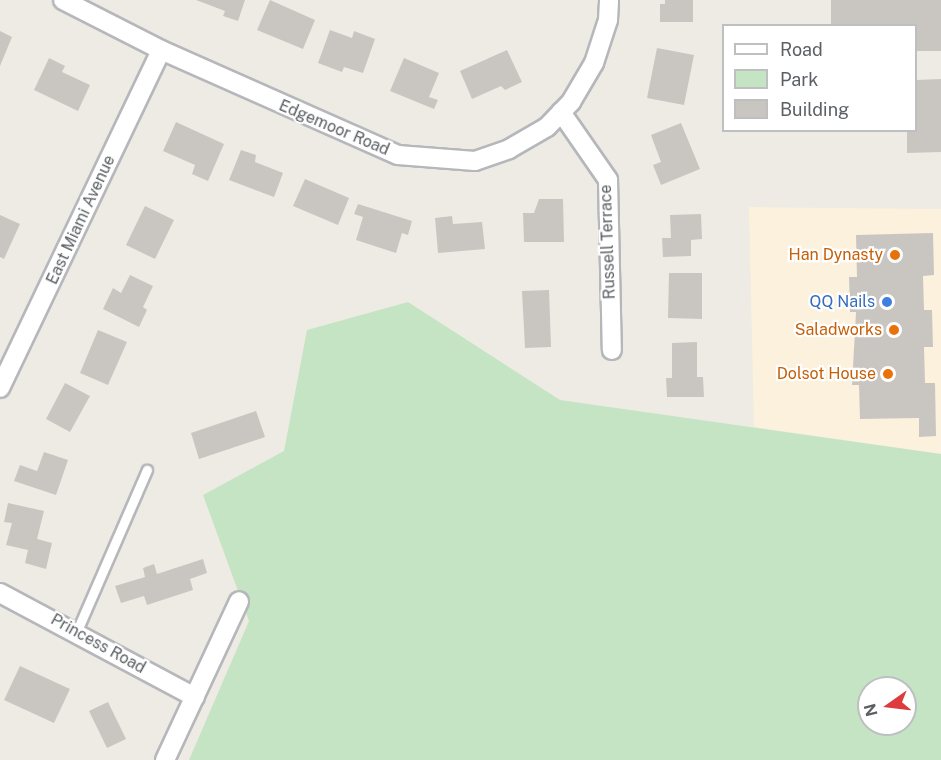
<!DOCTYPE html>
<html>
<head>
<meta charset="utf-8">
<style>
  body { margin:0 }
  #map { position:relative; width:941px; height:760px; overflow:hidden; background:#eeebe4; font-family:"Public Sans",sans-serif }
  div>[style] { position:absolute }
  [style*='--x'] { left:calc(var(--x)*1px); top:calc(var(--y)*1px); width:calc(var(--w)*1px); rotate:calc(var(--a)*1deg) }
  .commercial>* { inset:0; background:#fbf1dc }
  .green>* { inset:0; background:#c5e4c3 }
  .building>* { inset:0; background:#c9c6c2 }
  .roads { filter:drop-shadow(2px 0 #b5b7ba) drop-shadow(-2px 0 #b5b7ba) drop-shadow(0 2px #b5b7ba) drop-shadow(0 -2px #b5b7ba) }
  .lane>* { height:9px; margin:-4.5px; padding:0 4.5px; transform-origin:4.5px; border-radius:4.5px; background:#fff }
  .street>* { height:18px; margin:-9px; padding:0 9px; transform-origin:9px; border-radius:9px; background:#fff }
  .dots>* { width:16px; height:16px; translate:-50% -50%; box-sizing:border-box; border:3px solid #fff; border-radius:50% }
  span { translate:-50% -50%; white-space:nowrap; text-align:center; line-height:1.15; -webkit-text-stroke:4.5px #fff; paint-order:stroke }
  .street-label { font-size:16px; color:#5c6064 }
  .food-label { font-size:16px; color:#c56008 }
  .right { translate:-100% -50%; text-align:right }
  .shop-label { font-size:16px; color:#366cbe }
  .legend { position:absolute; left:722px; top:24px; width:195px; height:108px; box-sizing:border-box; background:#fff; border:2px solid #bebfc1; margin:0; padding:8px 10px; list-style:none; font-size:18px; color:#5c6064 }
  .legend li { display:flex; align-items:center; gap:12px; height:30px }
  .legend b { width:30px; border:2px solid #bebfc1 }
  .north { position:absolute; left:857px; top:676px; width:60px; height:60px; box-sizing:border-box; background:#fff; border:2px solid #bebfc1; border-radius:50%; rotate:256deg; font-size:16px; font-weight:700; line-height:24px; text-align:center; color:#5c6064 }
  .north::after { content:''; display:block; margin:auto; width:21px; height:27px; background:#dd3b3d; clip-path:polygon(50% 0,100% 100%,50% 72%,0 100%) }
</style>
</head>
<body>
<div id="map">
  <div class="commercial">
    <i style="clip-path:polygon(749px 207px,941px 209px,941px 454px,754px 427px)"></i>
  </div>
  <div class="green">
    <i style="clip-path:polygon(evenodd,408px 302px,560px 400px,941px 454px,941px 760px,189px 760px,249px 621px,203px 495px,284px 451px,307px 330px,408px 302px,869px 688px,905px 688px,905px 724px,869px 724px,869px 688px)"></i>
  </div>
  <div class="building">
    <i style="clip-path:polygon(196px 0,245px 0,238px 21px,223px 16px,225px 11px)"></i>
    <i style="clip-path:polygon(270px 0,315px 20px,303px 49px,257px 30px)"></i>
    <i style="clip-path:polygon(665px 0,693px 0,693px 22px,660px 22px,660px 4px,665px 4px)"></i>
    <i style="clip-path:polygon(831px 0,941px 0,941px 51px,916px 51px,916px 26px,831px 26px)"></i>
    <i style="clip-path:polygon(330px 30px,352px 38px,354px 31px,375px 39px,363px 73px,344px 67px,342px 72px,318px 63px)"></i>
    <i style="clip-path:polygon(0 31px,12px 37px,0 66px)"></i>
    <i style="clip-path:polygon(657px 48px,694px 55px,684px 105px,647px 98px)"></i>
    <i style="clip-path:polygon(507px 50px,522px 82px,505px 90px,501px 86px,472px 99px,460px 71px)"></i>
    <i style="clip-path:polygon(49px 58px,65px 66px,62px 72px,90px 85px,78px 111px,34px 90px)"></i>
    <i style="clip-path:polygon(404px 58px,439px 73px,429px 97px,438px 100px,434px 109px,390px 91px)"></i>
    <i style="clip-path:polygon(941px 79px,941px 152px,907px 153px,907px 130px,916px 130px,916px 80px)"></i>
    <i style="clip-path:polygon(176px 122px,224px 144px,208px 181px,192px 174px,195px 165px,163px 151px)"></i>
    <i style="clip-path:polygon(681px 123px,700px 169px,661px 185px,653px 165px,661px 162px,651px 135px)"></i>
    <i style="clip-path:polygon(241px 150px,256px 155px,255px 162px,283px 173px,274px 197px,229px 180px)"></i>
    <i style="clip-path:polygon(305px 179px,349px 198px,338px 225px,293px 206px)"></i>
    <i style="clip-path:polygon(539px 199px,563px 199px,564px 242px,524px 242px,523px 213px,534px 213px)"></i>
    <i style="clip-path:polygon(358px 204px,412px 221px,408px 235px,402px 233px,396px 253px,356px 240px,363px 217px,354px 214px)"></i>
    <i style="clip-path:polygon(145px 206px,174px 220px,155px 259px,126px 245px)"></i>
    <i style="clip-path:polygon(701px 214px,702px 239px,691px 240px,691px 256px,663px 257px,662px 238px,671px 238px,670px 215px)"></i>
    <i style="clip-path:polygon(0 215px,20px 224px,4px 259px,0 257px)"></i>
    <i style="clip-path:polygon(452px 216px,453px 224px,482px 222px,485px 249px,438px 253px,435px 218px)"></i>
    <i style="clip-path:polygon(933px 233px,934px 275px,923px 276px,924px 310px,932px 310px,933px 347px,924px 347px,925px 383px,935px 383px,936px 436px,919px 437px,919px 418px,860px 419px,859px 385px,852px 385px,856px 312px,850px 312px,849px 277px,857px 277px,856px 235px)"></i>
    <i style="clip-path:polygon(669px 273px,702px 273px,702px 319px,668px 318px)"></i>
    <i style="clip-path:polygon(130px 275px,153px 286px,143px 307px,147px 310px,139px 327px,103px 309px,113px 288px,121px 293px)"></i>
    <i style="clip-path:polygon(549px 290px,551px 347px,525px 348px,522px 291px)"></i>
    <i style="clip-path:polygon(98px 330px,127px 342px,108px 385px,80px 373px)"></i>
    <i style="clip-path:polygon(697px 342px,697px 377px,703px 377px,704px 397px,667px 397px,666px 378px,672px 378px,672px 343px)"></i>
    <i style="clip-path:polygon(65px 383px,90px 396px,70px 432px,46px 419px)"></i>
    <i style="clip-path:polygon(256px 411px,265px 437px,199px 459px,191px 433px)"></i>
    <i style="clip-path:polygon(44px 452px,68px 460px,56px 495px,14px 481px,20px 465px,37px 471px)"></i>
    <i style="clip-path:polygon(8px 503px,44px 511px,37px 539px,52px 543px,46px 569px,25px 563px,28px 550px,6px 545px,12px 523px,4px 522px)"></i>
    <i style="clip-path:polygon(203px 559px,207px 573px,190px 579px,193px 590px,147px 605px,144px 596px,121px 603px,115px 586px,145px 577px,143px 568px,154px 564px,157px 574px)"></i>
    <i style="clip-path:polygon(20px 666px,70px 689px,54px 723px,4px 700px)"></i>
    <i style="clip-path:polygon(108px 702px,126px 739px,107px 748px,89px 711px)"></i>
  </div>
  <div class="roads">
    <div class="lane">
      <i style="--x:76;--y:633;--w:178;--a:-66.5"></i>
    </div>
    <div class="street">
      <i style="--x:63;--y:0;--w:110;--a:27"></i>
      <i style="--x:161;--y:50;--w:259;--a:23.9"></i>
      <i style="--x:398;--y:155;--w:77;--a:4.5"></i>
      <i style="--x:475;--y:161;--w:36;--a:-19"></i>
      <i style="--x:509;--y:149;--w:44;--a:-30.1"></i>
      <i style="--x:547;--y:127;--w:35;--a:-46"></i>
      <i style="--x:571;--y:102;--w:45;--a:-59.5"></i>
      <i style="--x:594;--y:63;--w:45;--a:-72"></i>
      <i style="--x:608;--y:20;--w:20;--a:-87"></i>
      <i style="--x:561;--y:112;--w:83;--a:55.3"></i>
      <i style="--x:608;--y:180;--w:170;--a:88.7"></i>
      <i style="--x:0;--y:388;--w:374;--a:-64.5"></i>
      <i style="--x:0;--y:593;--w:221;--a:28.1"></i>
      <i style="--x:165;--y:760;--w:175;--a:-65"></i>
    </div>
  </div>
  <div class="dots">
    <i style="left:895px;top:255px;background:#e8710a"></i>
    <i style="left:887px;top:302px;background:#3f7fe0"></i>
    <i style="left:894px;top:330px;background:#e8710a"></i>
    <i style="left:888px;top:374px;background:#e8710a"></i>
  </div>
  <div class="street-label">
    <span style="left:334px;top:128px;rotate:23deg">Edgemoor Road</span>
    <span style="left:81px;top:220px;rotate:-65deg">East Miami Avenue</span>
    <span style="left:608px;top:242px;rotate:-92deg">Russell Terrace</span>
    <span style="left:98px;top:644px;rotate:29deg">Princess Road</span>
  </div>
  <div class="food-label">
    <span class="right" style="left:883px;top:255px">Han Dynasty</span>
    <span class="right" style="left:882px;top:330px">Saladworks</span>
    <span class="right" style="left:876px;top:374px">Dolsot House</span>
  </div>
  <div class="shop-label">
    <span class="right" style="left:875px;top:302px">QQ Nails</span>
  </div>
  <ul class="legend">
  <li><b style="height:8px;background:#fff"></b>Road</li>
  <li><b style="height:16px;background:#c5e4c3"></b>Park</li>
  <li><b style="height:16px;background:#c9c6c2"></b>Building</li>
  </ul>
  <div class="north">N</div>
</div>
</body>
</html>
